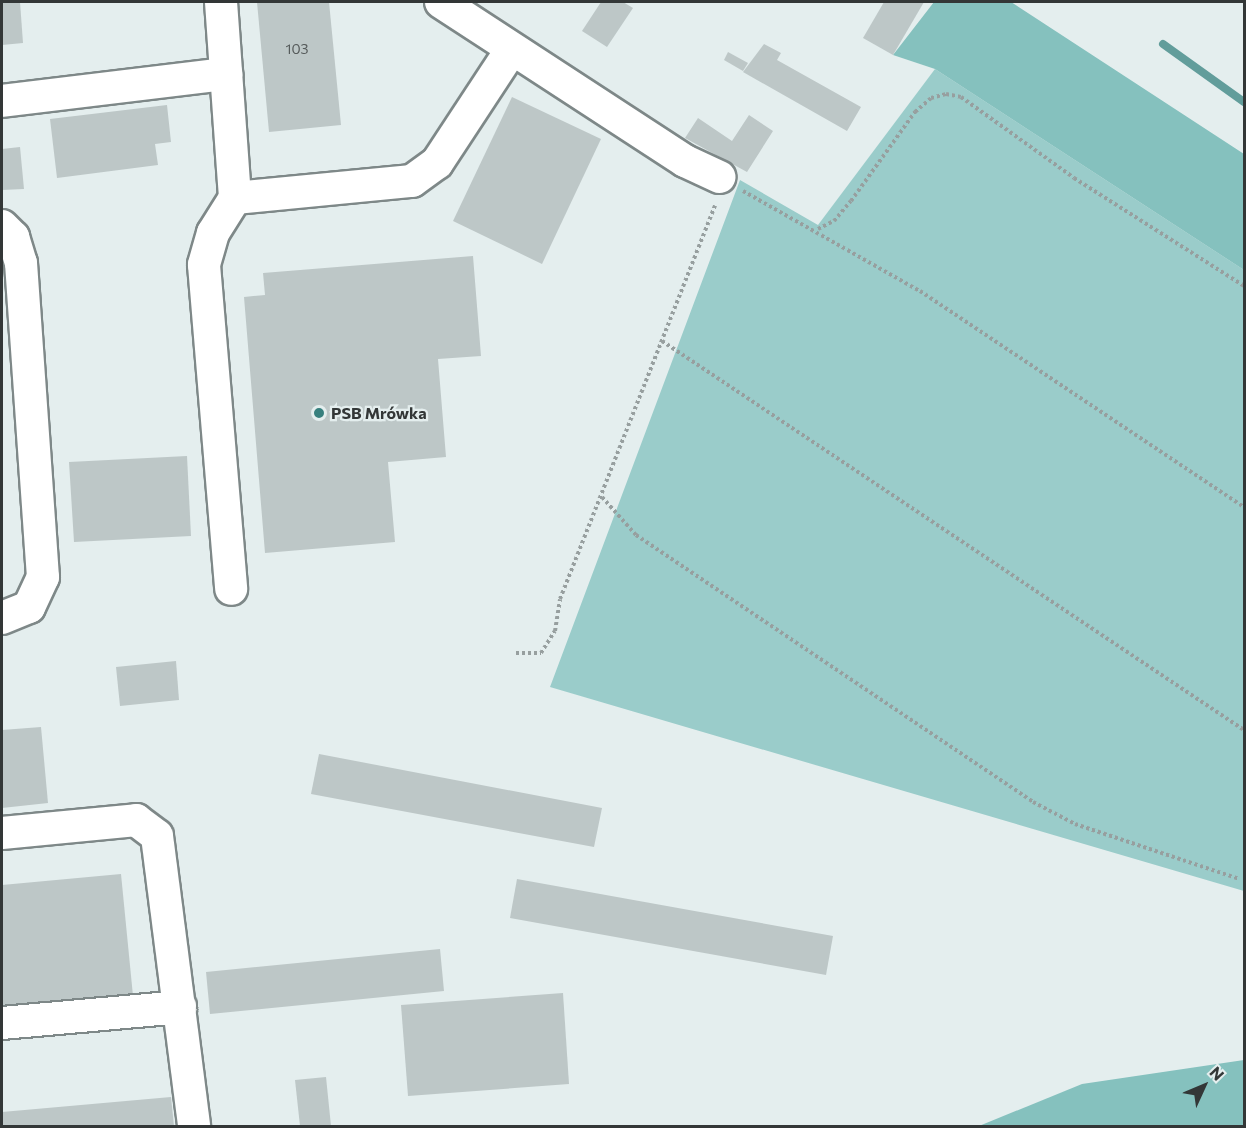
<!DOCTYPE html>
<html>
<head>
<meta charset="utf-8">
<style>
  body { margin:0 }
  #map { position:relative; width:1246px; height:1128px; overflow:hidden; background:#e4eeee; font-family:Commissioner,sans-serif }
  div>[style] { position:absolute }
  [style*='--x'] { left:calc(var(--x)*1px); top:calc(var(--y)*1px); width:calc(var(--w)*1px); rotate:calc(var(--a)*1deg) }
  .green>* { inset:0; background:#9accca }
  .forest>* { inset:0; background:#85c1be }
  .stream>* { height:8px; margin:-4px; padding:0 4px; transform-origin:4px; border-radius:4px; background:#629d9b }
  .building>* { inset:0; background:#bdc7c7 }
  .path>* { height:4px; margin-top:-2px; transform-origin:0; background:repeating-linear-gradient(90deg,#979f9f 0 3px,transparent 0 6px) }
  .roads { filter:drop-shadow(2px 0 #7e8888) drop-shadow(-2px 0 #7e8888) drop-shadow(0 2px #7e8888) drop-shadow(0 -2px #7e8888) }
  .minor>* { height:32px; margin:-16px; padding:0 16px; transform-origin:16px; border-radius:16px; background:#fff }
  .dots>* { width:16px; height:16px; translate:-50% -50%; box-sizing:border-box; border:3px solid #e4eeee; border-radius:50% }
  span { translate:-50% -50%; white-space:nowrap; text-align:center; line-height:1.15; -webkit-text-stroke:4.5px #e4eeee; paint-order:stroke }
  .number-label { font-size:14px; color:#565b5b }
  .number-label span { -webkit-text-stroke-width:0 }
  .poi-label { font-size:16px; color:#333737; font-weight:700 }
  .left { translate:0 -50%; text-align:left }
  .frame { position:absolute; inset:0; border:3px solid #333737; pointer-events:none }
  .north { position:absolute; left:1174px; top:1056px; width:60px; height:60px; -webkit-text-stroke:4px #e4eeee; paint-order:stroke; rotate:46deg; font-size:16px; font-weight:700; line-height:24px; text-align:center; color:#333737 }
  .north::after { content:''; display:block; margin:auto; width:21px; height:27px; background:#333737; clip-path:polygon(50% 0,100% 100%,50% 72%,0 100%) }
</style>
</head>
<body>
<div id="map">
  <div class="green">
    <i style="clip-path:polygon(935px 69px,1244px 270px,1244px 891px,550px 687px,740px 180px,818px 225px)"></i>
  </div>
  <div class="forest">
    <i style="clip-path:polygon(934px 2px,1011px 2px,1244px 154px,1244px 270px,935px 69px,893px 55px)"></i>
    <i style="clip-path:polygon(1244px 1060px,1244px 1126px,979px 1126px,1082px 1084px)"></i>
  </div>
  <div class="stream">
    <i style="--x:1163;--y:44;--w:100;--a:35.6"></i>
  </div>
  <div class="building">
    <i style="clip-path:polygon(2px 2px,20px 2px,23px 43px,2px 45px)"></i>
    <i style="clip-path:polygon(257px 2px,329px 2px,341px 125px,269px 132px)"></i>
    <i style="clip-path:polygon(601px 2px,623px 2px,633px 8px,607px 47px,582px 31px)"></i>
    <i style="clip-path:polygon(884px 2px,924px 2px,893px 55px,863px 38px)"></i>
    <i style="clip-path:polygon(764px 44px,781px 53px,777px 60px,861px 107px,847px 131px,743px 72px)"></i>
    <i style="clip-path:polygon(728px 52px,748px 63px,743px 71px,724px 60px)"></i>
    <i style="clip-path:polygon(512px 97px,601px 139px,542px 264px,453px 221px)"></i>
    <i style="clip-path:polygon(167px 105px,171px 142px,155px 144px,158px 165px,57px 178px,50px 119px)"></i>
    <i style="clip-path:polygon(749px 115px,773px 131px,747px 172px,685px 138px,698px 118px,732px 141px)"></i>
    <i style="clip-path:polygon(20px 147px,24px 189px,2px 190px,2px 149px)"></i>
    <i style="clip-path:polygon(473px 256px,481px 356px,438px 359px,446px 457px,388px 462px,395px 542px,265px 553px,244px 297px,265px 295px,263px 273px)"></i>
    <i style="clip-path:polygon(187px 456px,191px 536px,74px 542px,69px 462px)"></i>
    <i style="clip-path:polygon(176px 661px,179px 700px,120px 706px,116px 667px)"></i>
    <i style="clip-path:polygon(41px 727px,48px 803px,2px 808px,2px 730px)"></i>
    <i style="clip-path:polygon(319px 754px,602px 808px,594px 847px,311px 794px)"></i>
    <i style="clip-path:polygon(121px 874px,133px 996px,2px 1009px,2px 885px)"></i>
    <i style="clip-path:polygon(517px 879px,833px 936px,826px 975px,510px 918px)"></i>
    <i style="clip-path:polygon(440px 949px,444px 991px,210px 1014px,206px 972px)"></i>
    <i style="clip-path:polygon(563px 993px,569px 1084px,408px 1096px,401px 1005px)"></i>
    <i style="clip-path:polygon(326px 1077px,331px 1126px,300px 1126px,295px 1080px)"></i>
    <i style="clip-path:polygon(171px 1097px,174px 1126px,2px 1126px,2px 1112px)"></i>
  </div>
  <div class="path">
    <i style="--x:743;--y:191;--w:203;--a:29.5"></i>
    <i style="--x:920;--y:291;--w:389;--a:33.7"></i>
    <i style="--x:818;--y:229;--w:18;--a:-27"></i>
    <i style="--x:834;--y:221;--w:26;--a:-50"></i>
    <i style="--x:851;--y:201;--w:110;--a:-54.3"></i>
    <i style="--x:915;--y:112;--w:21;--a:-41"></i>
    <i style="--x:931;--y:98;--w:16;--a:-15"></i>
    <i style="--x:946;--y:94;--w:15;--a:11"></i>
    <i style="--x:961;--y:97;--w:139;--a:35.6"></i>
    <i style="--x:1074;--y:178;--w:201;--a:32.4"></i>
    <i style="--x:662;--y:341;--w:700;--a:33.76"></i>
    <i style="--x:602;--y:497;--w:51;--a:48.2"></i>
    <i style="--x:636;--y:535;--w:478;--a:33.9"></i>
    <i style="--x:1033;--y:802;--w:47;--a:27.6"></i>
    <i style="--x:1075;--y:824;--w:173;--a:18.5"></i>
    <i style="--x:516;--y:653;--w:25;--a:0"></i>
    <i style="--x:541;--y:653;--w:26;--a:-58"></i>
    <i style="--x:555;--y:631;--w:32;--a:-81"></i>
    <i style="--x:560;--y:599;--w:423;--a:-68.5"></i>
  </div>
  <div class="roads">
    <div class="minor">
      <i style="--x:221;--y:2;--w:196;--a:85.9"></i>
      <i style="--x:235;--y:198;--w:41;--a:122.2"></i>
      <i style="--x:213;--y:233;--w:33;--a:106"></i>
      <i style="--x:204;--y:265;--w:325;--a:85.2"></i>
      <i style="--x:441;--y:2;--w:291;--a:33.1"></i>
      <i style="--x:685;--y:161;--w:38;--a:25"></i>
      <i style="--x:2;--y:101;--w:226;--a:-6.9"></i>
      <i style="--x:235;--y:198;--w:178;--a:-5.5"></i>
      <i style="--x:412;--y:181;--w:31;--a:-36"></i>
      <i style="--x:437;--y:163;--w:136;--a:-56.7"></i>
      <i style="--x:2;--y:226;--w:16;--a:45"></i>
      <i style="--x:13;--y:237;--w:27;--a:73"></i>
      <i style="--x:21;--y:263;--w:315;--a:86"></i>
      <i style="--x:43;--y:577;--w:33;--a:115"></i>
      <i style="--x:29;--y:607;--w:29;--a:158"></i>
      <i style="--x:2;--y:833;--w:135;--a:-5.5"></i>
      <i style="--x:136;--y:820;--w:26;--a:37"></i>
      <i style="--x:157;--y:836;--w:292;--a:82.7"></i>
      <i style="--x:2;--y:1023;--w:179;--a:-5.1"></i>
    </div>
  </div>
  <div class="dots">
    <i style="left:319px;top:413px;background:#37807e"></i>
  </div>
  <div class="number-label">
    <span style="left:297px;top:49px">103</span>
  </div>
  <div class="poi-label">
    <span class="left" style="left:331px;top:413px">PSB Mrówka</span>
  </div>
  <div class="frame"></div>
  <div class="north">N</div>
</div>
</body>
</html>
